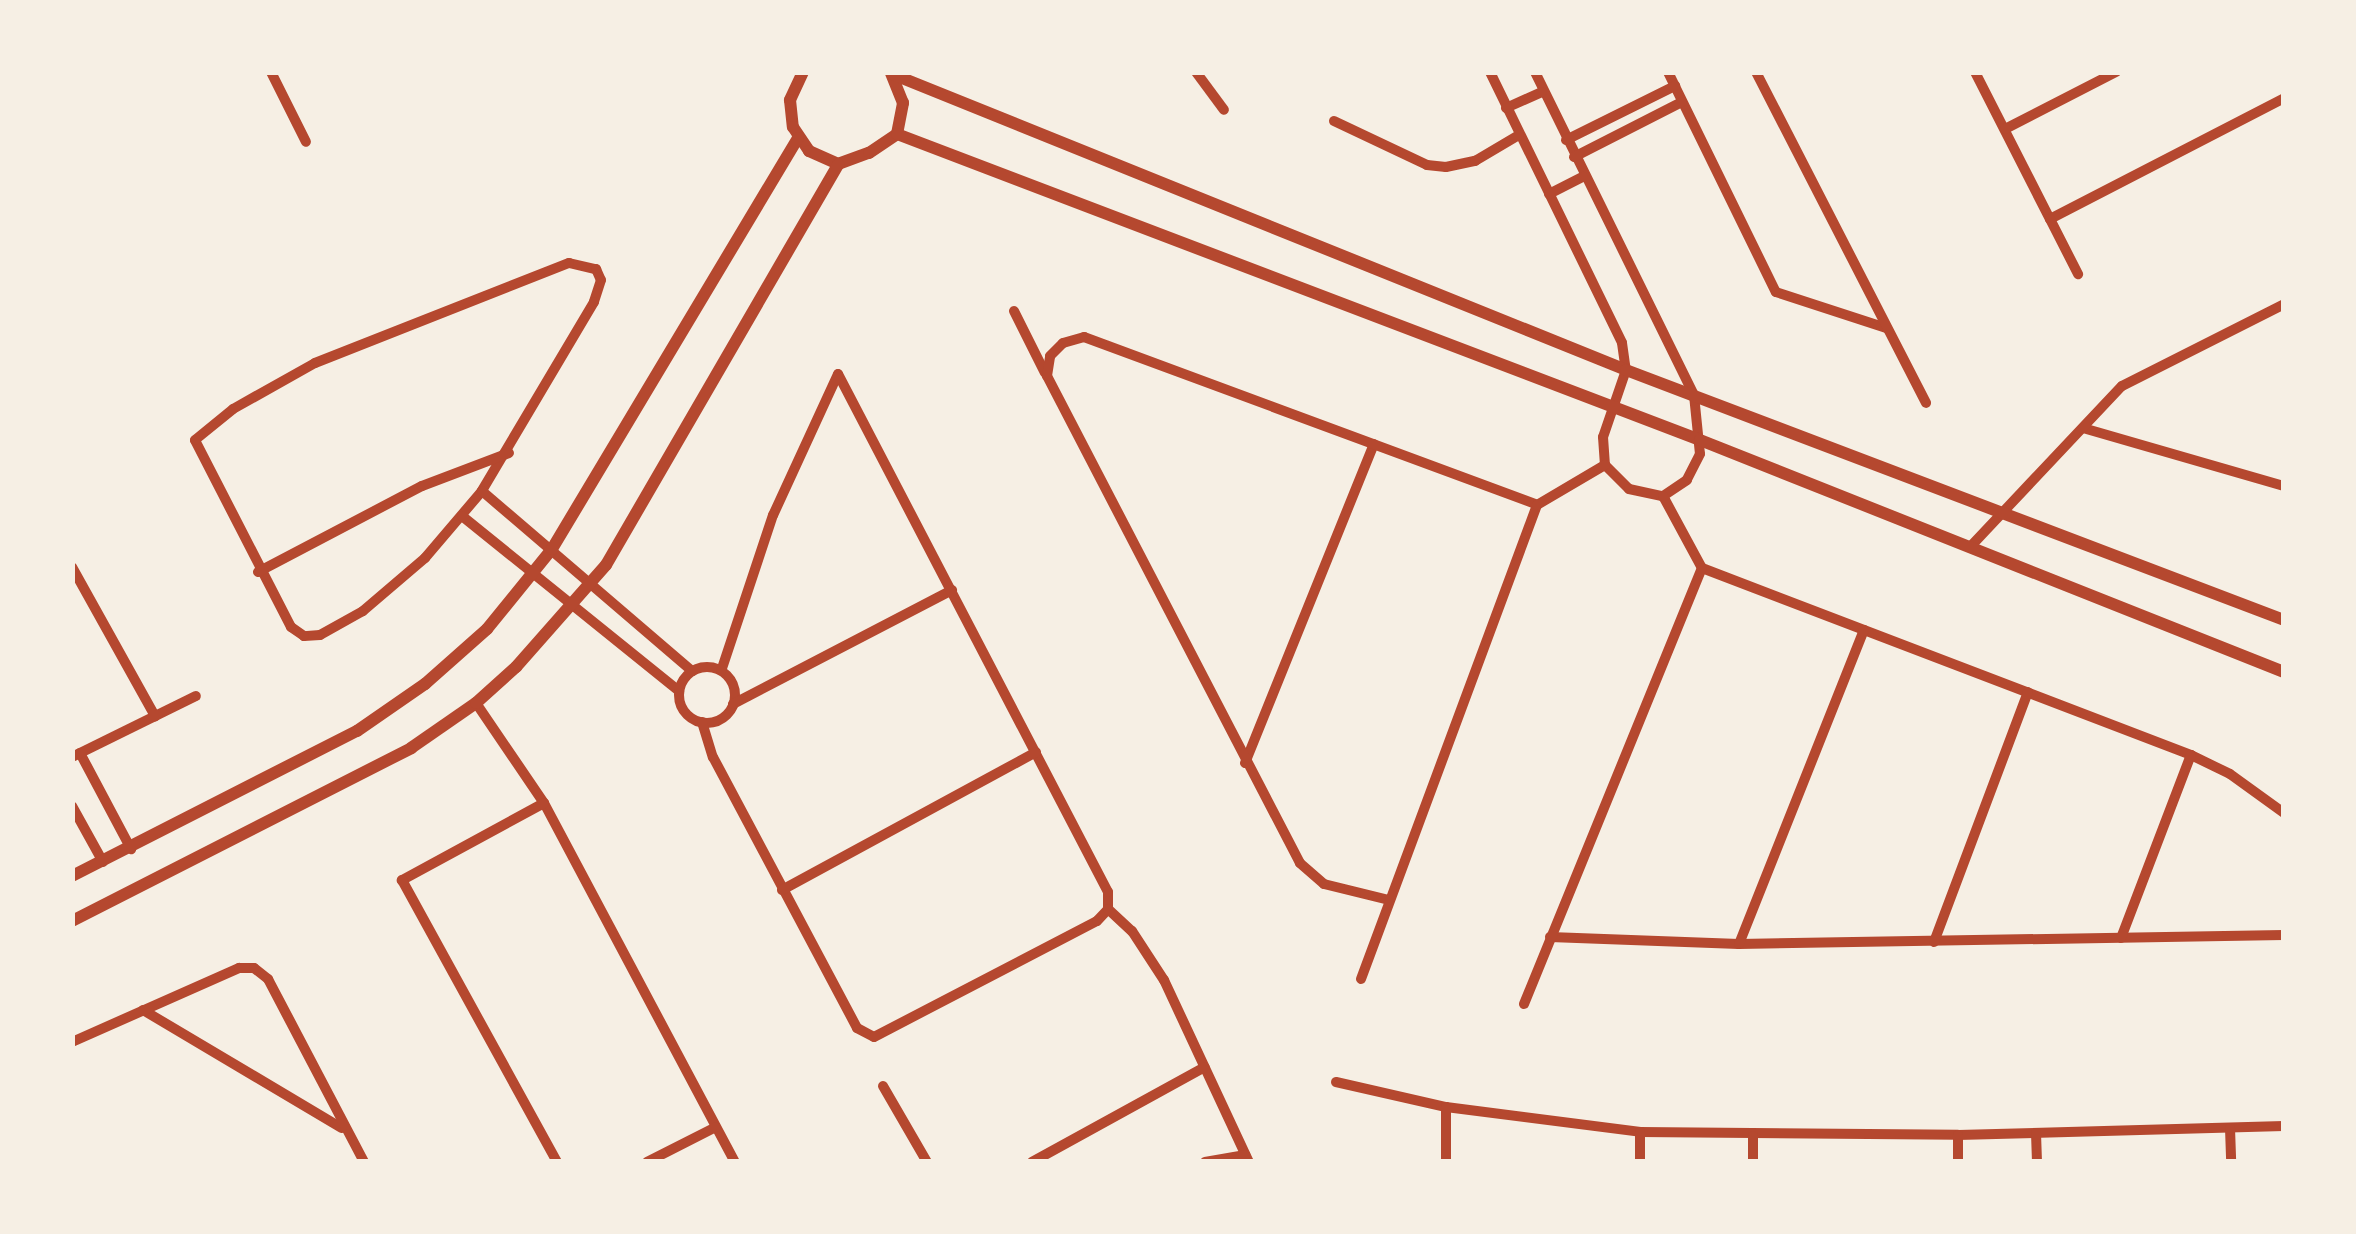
<!DOCTYPE html>
<html>
<head>
<meta charset="utf-8">
<style>
  body { margin:0 }
  #map { position:relative; width:2356px; height:1234px; overflow:hidden; background:#f6efe4; font-family:"Varela Round",sans-serif }
  div>[style] { position:absolute }
  [style*='--x'] { left:calc(var(--x)*1px); top:calc(var(--y)*1px); width:calc(var(--w)*1px); rotate:calc(var(--a)*1deg) }
  .minor>* { height:10px; margin:-5px; padding:0 5px; transform-origin:5px; border-radius:5px; background:#b5482f }
  .minor>.ring { margin:-5px; padding:0; box-sizing:content-box; background:none; border:10px solid #b5482f; border-radius:50% }
  .tertiary>* { height:12px; margin:-6px; padding:0 6px; transform-origin:6px; border-radius:6px; background:#b5482f }
  span { translate:-50% -50%; white-space:nowrap; text-align:center; line-height:1.15; -webkit-text-stroke:12px #f6efe4; paint-order:stroke }
  .frame { position:absolute; inset:0; border:75px solid #f6efe4; pointer-events:none }
</style>
</head>
<body>
<div id="map">
  <div class="minor">
    <i style="--x:271;--y:72;--w:78;--a:63.4"></i>
    <i style="--x:1196;--y:72;--w:47;--a:53.6"></i>
    <i style="--x:1490;--y:72;--w:301;--a:64"></i>
    <i style="--x:1622;--y:343;--w:27;--a:82"></i>
    <i style="--x:1626;--y:370;--w:71;--a:108.9"></i>
    <i style="--x:1603;--y:437;--w:28;--a:86"></i>
    <i style="--x:1605;--y:465;--w:34;--a:45"></i>
    <i style="--x:1629;--y:489;--w:35;--a:12"></i>
    <i style="--x:1535;--y:72;--w:360;--a:63.8"></i>
    <i style="--x:1694;--y:395;--w:59;--a:84.2"></i>
    <i style="--x:1700;--y:454;--w:29;--a:117"></i>
    <i style="--x:1687;--y:480;--w:29;--a:146"></i>
    <i style="--x:1668;--y:72;--w:245;--a:63.9"></i>
    <i style="--x:1776;--y:292;--w:116;--a:18.1"></i>
    <i style="--x:1756;--y:72;--w:372;--a:62.8"></i>
    <i style="--x:1975;--y:72;--w:165;--a:63"></i>
    <i style="--x:2050;--y:219;--w:263;--a:-27.3"></i>
    <i style="--x:1506;--y:108;--w:39;--a:-24"></i>
    <i style="--x:1334;--y:121;--w:103;--a:25.3"></i>
    <i style="--x:1427;--y:165;--w:19;--a:6"></i>
    <i style="--x:1446;--y:167;--w:30;--a:-12"></i>
    <i style="--x:1475;--y:161;--w:51;--a:-30.6"></i>
    <i style="--x:2005;--y:129;--w:125;--a:-27.2"></i>
    <i style="--x:1566;--y:140;--w:122;--a:-26.4"></i>
    <i style="--x:1574;--y:157;--w:121;--a:-27"></i>
    <i style="--x:1549;--y:194;--w:38;--a:-27"></i>
    <i style="--x:2050;--y:219;--w:62;--a:63"></i>
    <i style="--x:569;--y:263;--w:28;--a:13"></i>
    <i style="--x:596;--y:269;--w:12;--a:66"></i>
    <i style="--x:601;--y:280;--w:23;--a:108"></i>
    <i style="--x:594;--y:302;--w:220;--a:120.7"></i>
    <i style="--x:482;--y:491;--w:88;--a:130.4"></i>
    <i style="--x:425;--y:558;--w:82;--a:139.5"></i>
    <i style="--x:363;--y:611;--w:49;--a:150.8"></i>
    <i style="--x:320;--y:635;--w:16;--a:176"></i>
    <i style="--x:304;--y:636;--w:16;--a:-145"></i>
    <i style="--x:291;--y:627;--w:210;--a:-117.2"></i>
    <i style="--x:195;--y:440;--w:49;--a:-39.2"></i>
    <i style="--x:233;--y:409;--w:94;--a:-29.3"></i>
    <i style="--x:315;--y:363;--w:273;--a:-21.5"></i>
    <i style="--x:1014;--y:311;--w:69;--a:63.4"></i>
    <i style="--x:2083;--y:428;--w:209;--a:16.1"></i>
    <i style="--x:482;--y:491;--w:277;--a:40.6"></i>
    <i style="--x:1663;--y:496;--w:82;--a:61.6"></i>
    <i style="--x:1702;--y:568;--w:524;--a:20.93"></i>
    <i style="--x:2191;--y:755;--w:43;--a:26"></i>
    <i style="--x:2230;--y:774;--w:67;--a:35.8"></i>
    <i style="--x:462;--y:516;--w:279;--a:38.9"></i>
    <i style="--x:1971;--y:546;--w:220;--a:-46.7"></i>
    <i style="--x:2122;--y:386;--w:182;--a:-26.8"></i>
    <i style="--x:72;--y:567;--w:171;--a:60.9"></i>
    <i style="--x:258;--y:572;--w:185;--a:-27.7"></i>
    <i style="--x:422;--y:486;--w:93;--a:-20.8"></i>
    <i class="ring" style="left:679px;top:667px;width:46px;height:46px"></i>
    <i style="--x:476;--y:703;--w:121;--a:55.8"></i>
    <i style="--x:544;--y:803;--w:407;--a:62"></i>
    <i style="--x:733;--y:704;--w:247;--a:-27.5"></i>
    <i style="--x:702;--y:722;--w:37;--a:73"></i>
    <i style="--x:713;--y:757;--w:307;--a:62"></i>
    <i style="--x:857;--y:1028;--w:19;--a:28"></i>
    <i style="--x:874;--y:1037;--w:251;--a:-27.5"></i>
    <i style="--x:1097;--y:921;--w:16;--a:-47"></i>
    <i style="--x:1108;--y:909;--w:17;--a:-90"></i>
    <i style="--x:1108;--y:892;--w:584;--a:-117.53"></i>
    <i style="--x:838;--y:374;--w:155;--a:114.7"></i>
    <i style="--x:773;--y:515;--w:164;--a:108.4"></i>
    <i style="--x:80;--y:753;--w:109;--a:62"></i>
    <i style="--x:72;--y:757;--w:138;--a:-26.2"></i>
    <i style="--x:1245;--y:763;--w:344;--a:-68"></i>
    <i style="--x:544;--y:803;--w:162;--a:151.5"></i>
    <i style="--x:402;--y:880;--w:322;--a:61.2"></i>
    <i style="--x:72;--y:806;--w:64;--a:61"></i>
    <i style="--x:782;--y:890;--w:289;--a:-28.5"></i>
    <i style="--x:1389;--y:900;--w:67;--a:-166.2"></i>
    <i style="--x:1324;--y:884;--w:32;--a:-139"></i>
    <i style="--x:1300;--y:863;--w:549;--a:-117.45"></i>
    <i style="--x:1047;--y:376;--w:20;--a:-81"></i>
    <i style="--x:1050;--y:356;--w:18;--a:-45"></i>
    <i style="--x:1063;--y:343;--w:22;--a:-16"></i>
    <i style="--x:1084;--y:337;--w:483;--a:20.3"></i>
    <i style="--x:1108;--y:909;--w:33;--a:43"></i>
    <i style="--x:1132;--y:931;--w:59;--a:56.9"></i>
    <i style="--x:1164;--y:980;--w:201;--a:65"></i>
    <i style="--x:1550;--y:937;--w:189;--a:2.1"></i>
    <i style="--x:1739;--y:944;--w:545;--a:-0.95"></i>
    <i style="--x:2121;--y:938;--w:196;--a:-69.1"></i>
    <i style="--x:1934;--y:942;--w:267;--a:-69.4"></i>
    <i style="--x:1739;--y:944;--w:338;--a:-68.3"></i>
    <i style="--x:1361;--y:979;--w:506;--a:-69.63"></i>
    <i style="--x:1537;--y:505;--w:79;--a:-30.5"></i>
    <i style="--x:1524;--y:1004;--w:471;--a:-67.8"></i>
    <i style="--x:143;--y:1010;--w:231;--a:30.7"></i>
    <i style="--x:72;--y:1042;--w:183;--a:-23.9"></i>
    <i style="--x:239;--y:968;--w:15;--a:0"></i>
    <i style="--x:254;--y:968;--w:18;--a:38"></i>
    <i style="--x:268;--y:979;--w:207;--a:62.3"></i>
    <i style="--x:1336;--y:1082;--w:113;--a:12.8"></i>
    <i style="--x:1446;--y:1107;--w:196;--a:7.3"></i>
    <i style="--x:1640;--y:1132;--w:318;--a:0.5"></i>
    <i style="--x:1958;--y:1135;--w:326;--a:-1.6"></i>
    <i style="--x:883;--y:1086;--w:88;--a:59.9"></i>
    <i style="--x:2230;--y:1128;--w:34;--a:88"></i>
    <i style="--x:1640;--y:1132;--w:30;--a:90"></i>
    <i style="--x:2036;--y:1133;--w:29;--a:88"></i>
    <i style="--x:1753;--y:1136;--w:26;--a:90"></i>
    <i style="--x:647;--y:1162;--w:77;--a:-26.9"></i>
    <i style="--x:1032;--y:1162;--w:197;--a:-28.8"></i>
    <i style="--x:1205;--y:1162;--w:41;--a:-9.9"></i>
    <i style="--x:1446;--y:1162;--w:55;--a:-90"></i>
    <i style="--x:1958;--y:1162;--w:27;--a:-90"></i>
  </div>
  <div class="tertiary">
    <i style="--x:803;--y:72;--w:31;--a:115"></i>
    <i style="--x:790;--y:100;--w:27;--a:84"></i>
    <i style="--x:793;--y:127;--w:29;--a:56"></i>
    <i style="--x:809;--y:151;--w:32;--a:24"></i>
    <i style="--x:838;--y:164;--w:33;--a:-20"></i>
    <i style="--x:869;--y:153;--w:34;--a:-34"></i>
    <i style="--x:897;--y:134;--w:32;--a:-79"></i>
    <i style="--x:903;--y:103;--w:32;--a:-112"></i>
    <i style="--x:892;--y:74;--w:791;--a:21.96"></i>
    <i style="--x:1626;--y:370;--w:704;--a:20.8"></i>
    <i style="--x:897;--y:134;--w:859;--a:20.86"></i>
    <i style="--x:1700;--y:440;--w:628;--a:21.67"></i>
    <i style="--x:72;--y:876;--w:320;--a:-27"></i>
    <i style="--x:357;--y:731;--w:83;--a:-34.7"></i>
    <i style="--x:425;--y:684;--w:83;--a:-41.6"></i>
    <i style="--x:487;--y:629;--w:103;--a:-50.9"></i>
    <i style="--x:552;--y:549;--w:479;--a:-59.1"></i>
    <i style="--x:72;--y:921;--w:381;--a:-27"></i>
    <i style="--x:411;--y:748;--w:79;--a:-34.7"></i>
    <i style="--x:476;--y:703;--w:54;--a:-42"></i>
    <i style="--x:516;--y:667;--w:136;--a:-48.6"></i>
    <i style="--x:606;--y:565;--w:463;--a:-59.9"></i>
  </div>
  <div class="frame"></div>
</div>
</body>
</html>
